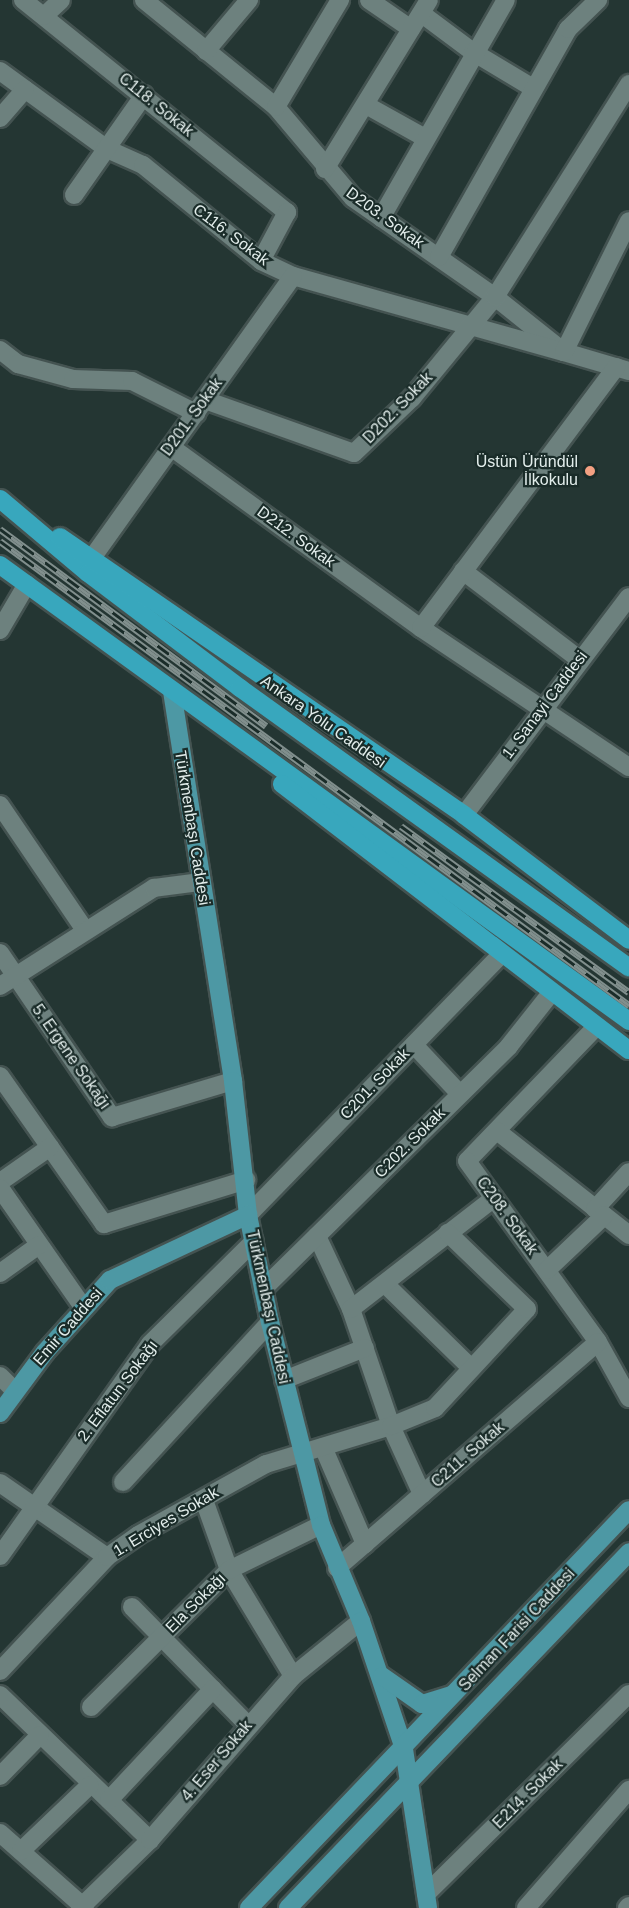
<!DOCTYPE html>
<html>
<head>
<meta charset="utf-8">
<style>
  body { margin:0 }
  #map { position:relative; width:629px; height:1908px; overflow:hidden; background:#243633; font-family:Arial,sans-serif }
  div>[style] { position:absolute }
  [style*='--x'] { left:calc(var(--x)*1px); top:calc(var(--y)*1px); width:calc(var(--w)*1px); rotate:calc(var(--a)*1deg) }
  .roads { filter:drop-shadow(2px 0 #445351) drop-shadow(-2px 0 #445351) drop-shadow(0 2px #445351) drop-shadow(0 -2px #445351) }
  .minor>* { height:18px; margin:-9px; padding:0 9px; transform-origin:9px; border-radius:9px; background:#6d817e }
  .major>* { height:18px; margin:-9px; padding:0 9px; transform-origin:9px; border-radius:9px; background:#4d98a4 }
  .highway>* { height:18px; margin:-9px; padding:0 9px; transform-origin:9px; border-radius:9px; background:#38a7bd }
  .rail>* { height:7px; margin-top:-3.5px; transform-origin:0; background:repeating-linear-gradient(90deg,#1a2c29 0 14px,#818f8d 0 28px); box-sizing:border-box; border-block:2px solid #818f8d }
  .dots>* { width:16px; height:16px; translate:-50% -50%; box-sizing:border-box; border:3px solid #1a2c29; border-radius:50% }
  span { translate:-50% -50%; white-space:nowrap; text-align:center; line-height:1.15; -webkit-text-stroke:4.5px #1a2c29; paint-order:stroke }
  .street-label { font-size:16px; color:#e2edeb }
  .poi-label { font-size:16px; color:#e2edeb }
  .right { translate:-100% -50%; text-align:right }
</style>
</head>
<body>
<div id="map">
  <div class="roads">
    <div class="minor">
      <i style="--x:23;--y:0;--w:339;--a:38.8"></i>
      <i style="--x:287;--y:212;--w:55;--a:118"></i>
      <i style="--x:144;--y:0;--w:170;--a:39"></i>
      <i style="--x:276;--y:107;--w:119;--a:49.8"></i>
      <i style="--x:353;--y:198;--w:173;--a:34.9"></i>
      <i style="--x:495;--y:297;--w:88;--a:38.6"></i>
      <i style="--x:564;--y:352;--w:68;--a:16.3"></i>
      <i style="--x:369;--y:0;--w:51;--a:34.6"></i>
      <i style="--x:422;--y:14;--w:64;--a:36.7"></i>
      <i style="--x:473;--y:52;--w:70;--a:31"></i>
      <i style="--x:44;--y:16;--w:23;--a:-43"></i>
      <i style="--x:206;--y:51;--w:67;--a:-49.9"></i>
      <i style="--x:0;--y:71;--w:132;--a:36.1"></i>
      <i style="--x:107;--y:149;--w:39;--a:24"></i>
      <i style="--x:143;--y:165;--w:152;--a:39.1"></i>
      <i style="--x:261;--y:261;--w:35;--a:25"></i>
      <i style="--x:293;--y:276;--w:281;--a:15.7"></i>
      <i style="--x:564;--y:352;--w:146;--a:-63.6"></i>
      <i style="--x:366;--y:105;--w:68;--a:29.2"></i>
      <i style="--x:276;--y:107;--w:125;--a:-59.1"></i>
      <i style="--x:0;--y:118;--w:38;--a:-49"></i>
      <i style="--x:325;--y:169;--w:198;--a:-58.4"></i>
      <i style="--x:74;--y:195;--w:122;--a:-55"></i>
      <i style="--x:381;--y:218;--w:251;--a:-60.2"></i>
      <i style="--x:439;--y:257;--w:262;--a:-60.5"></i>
      <i style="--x:568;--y:29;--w:42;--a:-44"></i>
      <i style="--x:0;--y:350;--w:23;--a:38"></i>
      <i style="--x:18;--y:364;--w:57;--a:15.3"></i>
      <i style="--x:73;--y:379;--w:59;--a:1.9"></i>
      <i style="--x:132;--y:381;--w:72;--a:26.6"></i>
      <i style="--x:205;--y:400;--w:158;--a:19.6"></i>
      <i style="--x:354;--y:453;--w:80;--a:-43.5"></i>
      <i style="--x:412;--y:398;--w:131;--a:-50.6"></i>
      <i style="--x:495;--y:297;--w:252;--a:-57.8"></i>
      <i style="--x:171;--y:447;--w:309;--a:35.9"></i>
      <i style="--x:421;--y:628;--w:250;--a:33.8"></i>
      <i style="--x:92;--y:558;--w:346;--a:-54.5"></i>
      <i style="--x:463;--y:571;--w:146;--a:37.2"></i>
      <i style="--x:421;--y:628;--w:326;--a:-53.2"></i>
      <i style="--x:0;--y:630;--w:53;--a:-59.6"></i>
      <i style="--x:0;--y:805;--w:151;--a:55.8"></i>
      <i style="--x:464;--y:815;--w:273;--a:-52.9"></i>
      <i style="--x:0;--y:953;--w:199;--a:55.7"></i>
      <i style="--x:112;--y:1117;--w:126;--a:-16.6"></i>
      <i style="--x:0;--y:986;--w:183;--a:-32.5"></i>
      <i style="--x:154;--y:888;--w:46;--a:-7.4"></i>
      <i style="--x:597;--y:1026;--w:187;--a:133.9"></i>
      <i style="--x:467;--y:1161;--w:223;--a:54.1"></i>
      <i style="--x:598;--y:1342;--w:64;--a:61"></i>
      <i style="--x:414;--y:1045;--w:67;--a:46.8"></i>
      <i style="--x:0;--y:1076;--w:181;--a:54.9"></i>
      <i style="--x:104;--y:1224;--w:149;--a:-17.2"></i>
      <i style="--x:497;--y:1131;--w:168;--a:38.2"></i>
      <i style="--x:0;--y:1182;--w:61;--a:-35"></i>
      <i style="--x:0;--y:1188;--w:145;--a:55.1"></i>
      <i style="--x:595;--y:1209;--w:50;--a:-47.4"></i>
      <i style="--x:248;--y:1215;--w:364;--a:-45.8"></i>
      <i style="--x:317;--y:1236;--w:81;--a:65"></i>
      <i style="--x:351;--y:1309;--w:124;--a:71.1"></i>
      <i style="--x:391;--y:1426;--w:75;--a:65.5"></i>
      <i style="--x:547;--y:1270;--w:79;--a:-43.5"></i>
      <i style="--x:0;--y:1273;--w:48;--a:-35.7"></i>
      <i style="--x:385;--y:1284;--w:120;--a:44.3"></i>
      <i style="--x:263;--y:1289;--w:346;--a:-44.6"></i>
      <i style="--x:509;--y:1046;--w:69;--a:-51.5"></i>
      <i style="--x:351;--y:1309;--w:181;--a:-37.8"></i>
      <i style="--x:0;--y:1376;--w:21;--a:45"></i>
      <i style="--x:284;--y:1380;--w:87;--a:-21.6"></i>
      <i style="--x:323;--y:1447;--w:106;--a:66.6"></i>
      <i style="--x:123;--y:1482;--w:217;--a:-47.4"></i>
      <i style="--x:0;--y:1483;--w:130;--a:34.7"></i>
      <i style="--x:204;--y:1500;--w:74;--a:70.3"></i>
      <i style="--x:229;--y:1570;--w:124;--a:58.9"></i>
      <i style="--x:0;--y:1556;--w:260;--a:-54.7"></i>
      <i style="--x:150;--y:1344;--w:146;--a:-44.7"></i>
      <i style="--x:337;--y:1568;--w:345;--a:-40.9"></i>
      <i style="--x:132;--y:1607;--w:164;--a:45.5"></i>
      <i style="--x:0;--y:1671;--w:156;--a:-46.8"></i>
      <i style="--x:107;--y:1557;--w:38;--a:-35"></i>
      <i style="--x:138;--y:1535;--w:146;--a:-29"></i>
      <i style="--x:266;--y:1464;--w:131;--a:-16.9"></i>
      <i style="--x:391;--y:1426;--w:48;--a:-22.2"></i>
      <i style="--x:435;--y:1408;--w:135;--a:-47.1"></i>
      <i style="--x:527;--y:1309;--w:110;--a:-136.1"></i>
      <i style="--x:0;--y:1695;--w:209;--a:44"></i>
      <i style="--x:91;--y:1707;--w:194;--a:-44.8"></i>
      <i style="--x:229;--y:1570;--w:102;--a:-26.1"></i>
      <i style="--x:0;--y:1776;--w:57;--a:-45.7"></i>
      <i style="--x:109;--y:1800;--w:152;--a:-46.9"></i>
      <i style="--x:0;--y:1833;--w:113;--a:41.4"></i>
      <i style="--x:21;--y:1851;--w:95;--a:-43.7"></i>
      <i style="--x:426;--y:1894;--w:285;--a:-44.6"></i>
      <i style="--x:80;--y:1908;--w:98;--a:-44.2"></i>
      <i style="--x:150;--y:1840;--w:218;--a:-48.9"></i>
      <i style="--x:293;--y:1676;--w:87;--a:-39"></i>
      <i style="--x:526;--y:1908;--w:157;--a:-48.9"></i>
      <i style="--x:627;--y:1908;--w:3;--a:-45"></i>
    </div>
    <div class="major">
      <i style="--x:172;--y:691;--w:395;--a:81.1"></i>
      <i style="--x:233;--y:1081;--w:135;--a:83.6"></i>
      <i style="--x:248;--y:1215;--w:109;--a:78.4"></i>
      <i style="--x:270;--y:1322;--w:209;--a:75.9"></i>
      <i style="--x:321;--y:1525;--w:104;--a:67.4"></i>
      <i style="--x:361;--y:1621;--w:135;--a:71.4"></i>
      <i style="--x:404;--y:1749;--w:161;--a:81.4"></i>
      <i style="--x:0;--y:1413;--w:76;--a:-53.6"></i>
      <i style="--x:45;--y:1352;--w:97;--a:-47.9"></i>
      <i style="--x:110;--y:1280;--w:153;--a:-25.2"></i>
      <i style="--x:382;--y:1676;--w:49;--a:35"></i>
      <i style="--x:422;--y:1704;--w:31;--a:-17"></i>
      <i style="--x:249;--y:1908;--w:550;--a:-46.33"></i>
      <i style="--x:288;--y:1908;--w:493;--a:-46.2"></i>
    </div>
    <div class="highway">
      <i style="--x:0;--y:499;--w:115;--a:40.1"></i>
      <i style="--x:88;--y:573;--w:191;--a:37.1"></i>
      <i style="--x:240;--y:688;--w:479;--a:35.7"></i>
      <i style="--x:60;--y:537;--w:490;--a:34.5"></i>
      <i style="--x:464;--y:815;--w:207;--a:37.1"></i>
      <i style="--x:0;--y:565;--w:777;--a:35.94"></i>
      <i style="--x:282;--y:784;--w:437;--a:37.5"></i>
    </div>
  </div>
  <div class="rail">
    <i style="--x:0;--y:529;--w:331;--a:36.5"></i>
    <i style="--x:0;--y:541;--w:782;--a:36.42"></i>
    <i style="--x:401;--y:826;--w:282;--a:36.1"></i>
  </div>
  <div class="dots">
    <i style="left:590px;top:471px;background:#f3a082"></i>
  </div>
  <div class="street-label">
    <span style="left:156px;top:105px;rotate:39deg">C118. Sokak</span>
    <span style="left:385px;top:218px;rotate:36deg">D203. Sokak</span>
    <span style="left:231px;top:235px;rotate:37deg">C116. Sokak</span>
    <span style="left:398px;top:408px;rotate:-46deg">D202. Sokak</span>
    <span style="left:192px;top:417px;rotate:-54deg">D201. Sokak</span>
    <span style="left:296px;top:537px;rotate:36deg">D212. Sokak</span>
    <span style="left:545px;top:705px;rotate:-53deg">1. Sanayi Caddesi</span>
    <span style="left:323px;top:722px;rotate:35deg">Ankara Yolu Caddesi</span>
    <span style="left:192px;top:828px;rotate:81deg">Türkmenbaşı Caddesi</span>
    <span style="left:71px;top:1057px;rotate:55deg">5. Ergene Sokağı</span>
    <span style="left:375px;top:1084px;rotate:-46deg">C201. Sokak</span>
    <span style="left:410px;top:1143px;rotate:-45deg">C202. Sokak</span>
    <span style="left:507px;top:1216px;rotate:54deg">C208. Sokak</span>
    <span style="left:268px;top:1307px;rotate:78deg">Türkmenbaşı Caddesi</span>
    <span style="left:68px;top:1327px;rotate:-49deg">Emir Caddesi</span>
    <span style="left:118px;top:1391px;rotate:-53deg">2. Eflatun Sokağı</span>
    <span style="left:468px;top:1455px;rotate:-41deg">C211. Sokak</span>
    <span style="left:166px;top:1522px;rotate:-31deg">1. Erciyes Sokak</span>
    <span style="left:196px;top:1603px;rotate:-45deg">Ela Sokağı</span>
    <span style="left:517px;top:1630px;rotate:-47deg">Selman Farisi Caddesi</span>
    <span style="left:217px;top:1761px;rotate:-50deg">4. Eser Sokak</span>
    <span style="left:528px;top:1794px;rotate:-45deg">E214. Sokak</span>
  </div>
  <div class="poi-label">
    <span class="right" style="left:578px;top:471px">Üstün Üründül<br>İlkokulu</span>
  </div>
</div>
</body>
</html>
